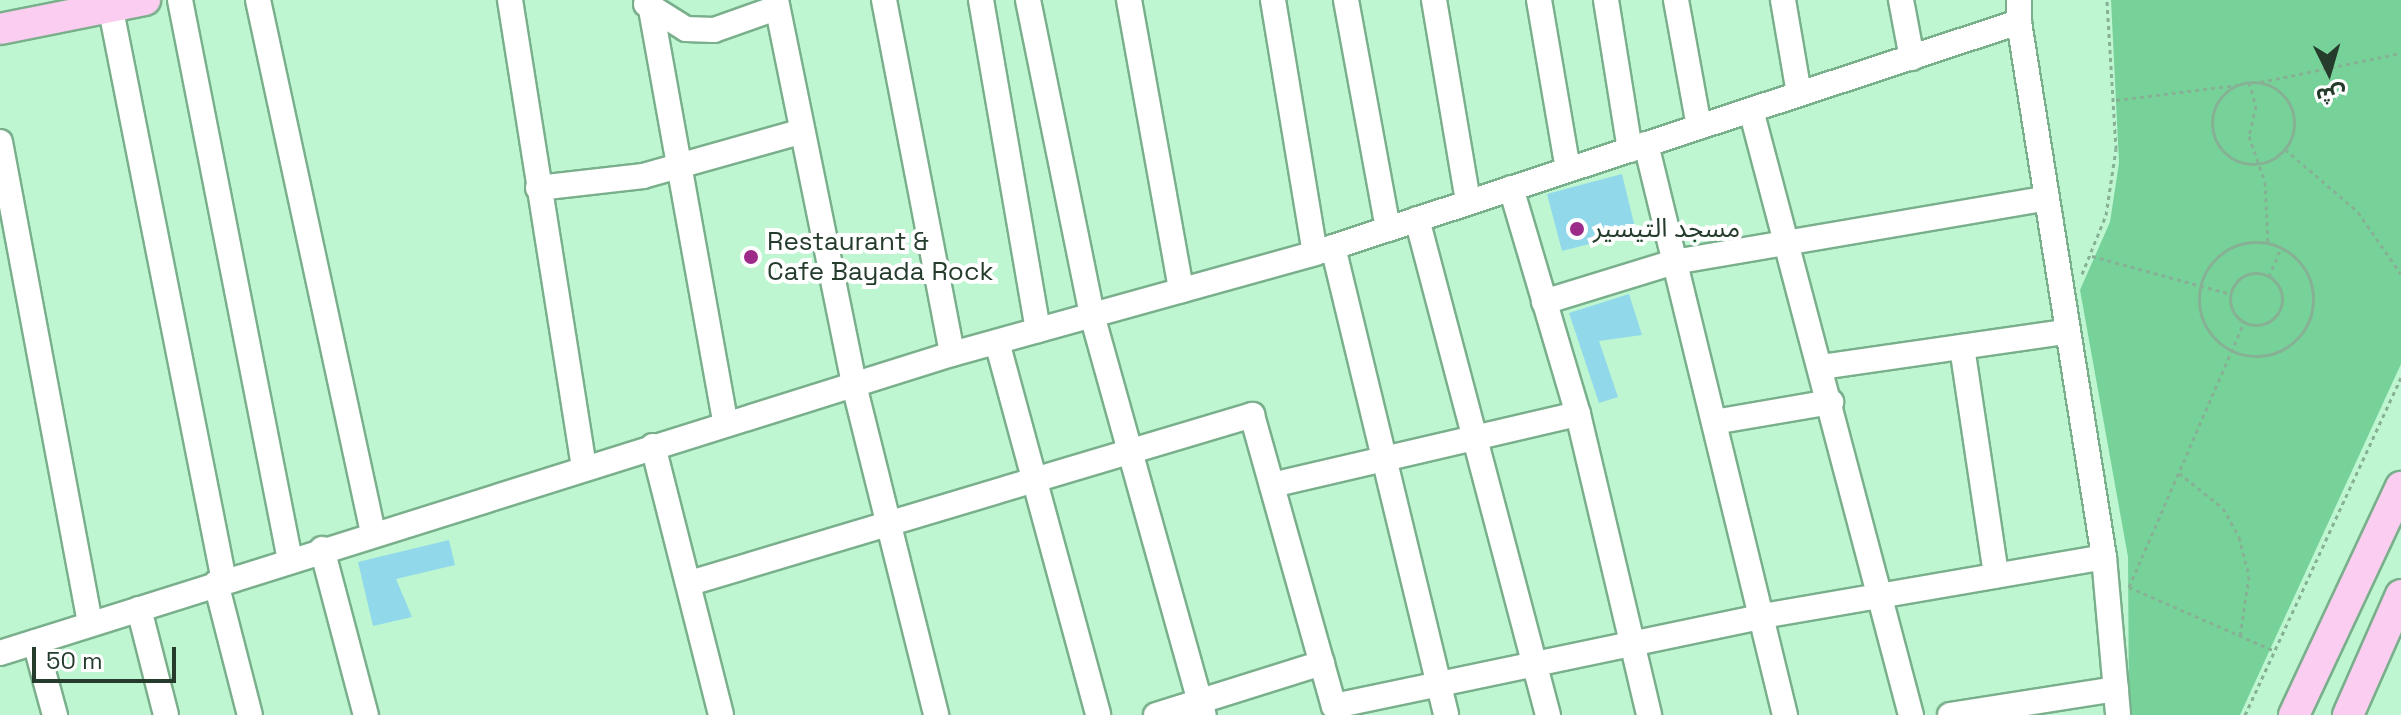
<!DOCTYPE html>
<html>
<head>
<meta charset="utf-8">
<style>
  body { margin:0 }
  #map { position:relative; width:2401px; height:715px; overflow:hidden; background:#bef6d1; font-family:"Space Grotesk","Noto Sans Arabic",sans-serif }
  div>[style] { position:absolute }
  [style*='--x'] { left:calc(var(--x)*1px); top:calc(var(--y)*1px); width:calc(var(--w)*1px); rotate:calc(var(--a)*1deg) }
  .green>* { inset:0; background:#77d29a }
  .building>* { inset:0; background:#91d8eb }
  .path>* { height:3px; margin-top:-1.5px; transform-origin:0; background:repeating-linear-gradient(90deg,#86b194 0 4px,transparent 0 8px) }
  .path>.ring { margin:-1.5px; padding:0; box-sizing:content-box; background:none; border:3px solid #86b194; border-radius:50% }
  .roads { filter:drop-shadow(2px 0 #7aaf8c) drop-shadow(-2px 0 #7aaf8c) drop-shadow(0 2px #7aaf8c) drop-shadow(0 -2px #7aaf8c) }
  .minor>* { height:24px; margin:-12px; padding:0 12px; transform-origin:12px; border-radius:12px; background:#fff }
  .major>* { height:30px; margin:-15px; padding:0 15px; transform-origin:15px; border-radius:15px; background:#fbcdf0 }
  .dots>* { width:22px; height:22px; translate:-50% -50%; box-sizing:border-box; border:4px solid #fff; border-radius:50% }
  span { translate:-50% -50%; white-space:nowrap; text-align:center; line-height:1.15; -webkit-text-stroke:8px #fff; paint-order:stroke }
  .poi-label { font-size:26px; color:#253c2d }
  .left { translate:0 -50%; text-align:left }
  .north { position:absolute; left:2289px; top:32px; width:80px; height:80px; -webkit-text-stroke:6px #fff; paint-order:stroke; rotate:175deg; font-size:22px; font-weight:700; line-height:32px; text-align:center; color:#253c2d }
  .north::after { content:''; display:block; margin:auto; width:28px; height:36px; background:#253c2d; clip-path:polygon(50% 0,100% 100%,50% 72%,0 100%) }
  .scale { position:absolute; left:32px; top:647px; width:144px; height:36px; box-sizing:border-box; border:4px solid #253c2d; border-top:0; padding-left:10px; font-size:24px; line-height:28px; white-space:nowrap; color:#253c2d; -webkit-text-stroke:6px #fff; paint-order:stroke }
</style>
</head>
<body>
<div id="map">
  <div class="green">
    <i style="clip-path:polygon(2111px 0,2401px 0,2401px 364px,2240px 715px,2129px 715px,2128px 557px,2080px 290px,2110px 222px,2119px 163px)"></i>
  </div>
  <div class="building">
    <i style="clip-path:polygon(1622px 174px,1636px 232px,1562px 251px,1547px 194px)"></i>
    <i style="clip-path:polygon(1629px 294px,1642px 335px,1599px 341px,1618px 397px,1599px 403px,1569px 313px)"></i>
    <i style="clip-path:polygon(449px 540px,455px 565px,396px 579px,412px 617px,373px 626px,358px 562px)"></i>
  </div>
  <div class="path">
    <i style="--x:2249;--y:82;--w:25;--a:74"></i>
    <i style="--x:2256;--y:106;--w:31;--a:103"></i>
    <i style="--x:2249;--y:136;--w:49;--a:70.8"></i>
    <i style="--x:2265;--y:182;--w:61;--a:87.2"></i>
    <i style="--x:2260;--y:82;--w:144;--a:-11.6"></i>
    <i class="ring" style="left:2212px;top:82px;width:79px;height:79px"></i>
    <i style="--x:2116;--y:100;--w:122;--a:-7.1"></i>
    <i style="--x:2285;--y:149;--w:96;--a:40.8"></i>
    <i style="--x:2358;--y:212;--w:75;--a:55.3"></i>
    <i class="ring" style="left:2199px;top:242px;width:111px;height:111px"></i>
    <i style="--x:2092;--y:256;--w:144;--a:15.3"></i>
    <i class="ring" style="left:2230px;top:273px;width:49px;height:49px"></i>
    <i style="--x:2082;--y:274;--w:64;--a:-67.9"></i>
    <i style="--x:2106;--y:215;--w:67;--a:-81.4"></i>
    <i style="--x:2116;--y:149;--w:149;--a:-93.5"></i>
    <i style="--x:2269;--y:277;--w:32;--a:-68"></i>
    <i style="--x:2179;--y:473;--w:56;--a:38.5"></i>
    <i style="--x:2223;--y:508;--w:33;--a:61"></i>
    <i style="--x:2239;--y:537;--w:40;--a:75.6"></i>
    <i style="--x:2249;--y:576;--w:61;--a:98.5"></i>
    <i style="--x:2129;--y:587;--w:159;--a:23.7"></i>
    <i style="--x:2129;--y:587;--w:289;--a:-66.5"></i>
    <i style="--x:2245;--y:715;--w:372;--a:-65.2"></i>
  </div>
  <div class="roads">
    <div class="minor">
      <i style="--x:109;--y:0;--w:592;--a:78.8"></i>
      <i style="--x:180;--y:0;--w:571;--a:78.89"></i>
      <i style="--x:258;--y:0;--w:545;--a:77.82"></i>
      <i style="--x:510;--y:0;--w:474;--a:81"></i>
      <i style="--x:776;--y:0;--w:393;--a:78.5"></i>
      <i style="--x:854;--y:385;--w:340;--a:76"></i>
      <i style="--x:884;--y:0;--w:360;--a:79.1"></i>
      <i style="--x:981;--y:0;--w:335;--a:80.2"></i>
      <i style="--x:1028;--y:0;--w:321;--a:78.5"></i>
      <i style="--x:1092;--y:315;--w:415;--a:74.4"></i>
      <i style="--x:1129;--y:0;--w:295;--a:79.8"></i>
      <i style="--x:1273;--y:0;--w:256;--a:80.6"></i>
      <i style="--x:1346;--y:0;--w:233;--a:79.6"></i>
      <i style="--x:1434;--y:0;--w:205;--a:80.4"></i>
      <i style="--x:1539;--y:0;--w:172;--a:80.3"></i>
      <i style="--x:1606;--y:0;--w:152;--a:80.9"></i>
      <i style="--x:1676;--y:0;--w:129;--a:79.7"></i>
      <i style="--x:1783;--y:0;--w:95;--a:80.3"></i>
      <i style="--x:1901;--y:0;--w:59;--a:79.3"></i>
      <i style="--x:646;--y:4;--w:47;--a:32"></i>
      <i style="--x:686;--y:29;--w:28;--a:2"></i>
      <i style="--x:714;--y:30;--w:66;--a:-19.5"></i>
      <i style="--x:651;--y:9;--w:422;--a:79.8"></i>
      <i style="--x:2019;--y:22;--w:542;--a:80.97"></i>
      <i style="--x:2104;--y:557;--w:159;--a:84.9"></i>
      <i style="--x:1751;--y:110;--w:626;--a:75.19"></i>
      <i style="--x:0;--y:142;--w:490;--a:79.4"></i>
      <i style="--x:1646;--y:144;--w:588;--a:76.32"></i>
      <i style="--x:538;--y:188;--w:106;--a:-6.5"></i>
      <i style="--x:643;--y:176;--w:163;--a:-15.7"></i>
      <i style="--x:1511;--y:188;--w:236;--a:73.5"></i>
      <i style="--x:1578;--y:414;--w:309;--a:76.7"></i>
      <i style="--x:1417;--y:219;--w:513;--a:75.21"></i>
      <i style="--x:1333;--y:247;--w:481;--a:76.4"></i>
      <i style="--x:1544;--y:302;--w:136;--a:-17.1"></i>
      <i style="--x:1674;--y:262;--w:374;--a:-9.7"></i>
      <i style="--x:997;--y:342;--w:386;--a:74.8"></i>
      <i style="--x:1962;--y:347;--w:231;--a:81.5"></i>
      <i style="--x:1822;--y:367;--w:246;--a:-8.2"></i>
      <i style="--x:1714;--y:422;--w:119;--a:-9.7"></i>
      <i style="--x:653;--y:446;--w:277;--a:75.8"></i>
      <i style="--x:1272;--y:485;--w:314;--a:-13.1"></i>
      <i style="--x:322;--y:549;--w:172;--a:75.2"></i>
      <i style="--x:216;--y:583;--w:136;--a:75.6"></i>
      <i style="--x:690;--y:583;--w:587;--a:-16.64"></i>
      <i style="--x:1252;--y:415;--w:302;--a:74.3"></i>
      <i style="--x:1334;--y:706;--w:438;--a:-11.8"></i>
      <i style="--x:1763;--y:616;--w:346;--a:-9.8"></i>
      <i style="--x:139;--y:609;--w:109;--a:75.7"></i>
      <i style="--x:35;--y:642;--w:76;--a:74.7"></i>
      <i style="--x:0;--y:653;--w:998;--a:-17.44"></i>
      <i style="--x:952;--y:354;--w:377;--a:-15.5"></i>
      <i style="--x:1315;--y:253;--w:741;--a:-18.17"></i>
      <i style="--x:2019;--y:22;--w:22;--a:-90"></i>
      <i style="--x:1156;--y:715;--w:174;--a:-17.4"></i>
      <i style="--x:1950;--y:715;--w:168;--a:-8.9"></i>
    </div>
    <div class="major">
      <i style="--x:0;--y:29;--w:148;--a:-11.3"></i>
      <i style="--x:2294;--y:715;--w:252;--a:-64.9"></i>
      <i style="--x:2348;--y:715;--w:131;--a:-66.2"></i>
    </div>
  </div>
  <div class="dots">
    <i style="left:1577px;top:229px;background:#9c2b89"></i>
    <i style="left:751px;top:257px;background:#9c2b89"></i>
  </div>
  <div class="poi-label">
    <span class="left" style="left:1593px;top:229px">مسجد التيسير</span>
    <span class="left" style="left:767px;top:257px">Restaurant &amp;<br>Cafe Bayada Rock</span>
  </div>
  <div class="north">ش</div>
  <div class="scale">50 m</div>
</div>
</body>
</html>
